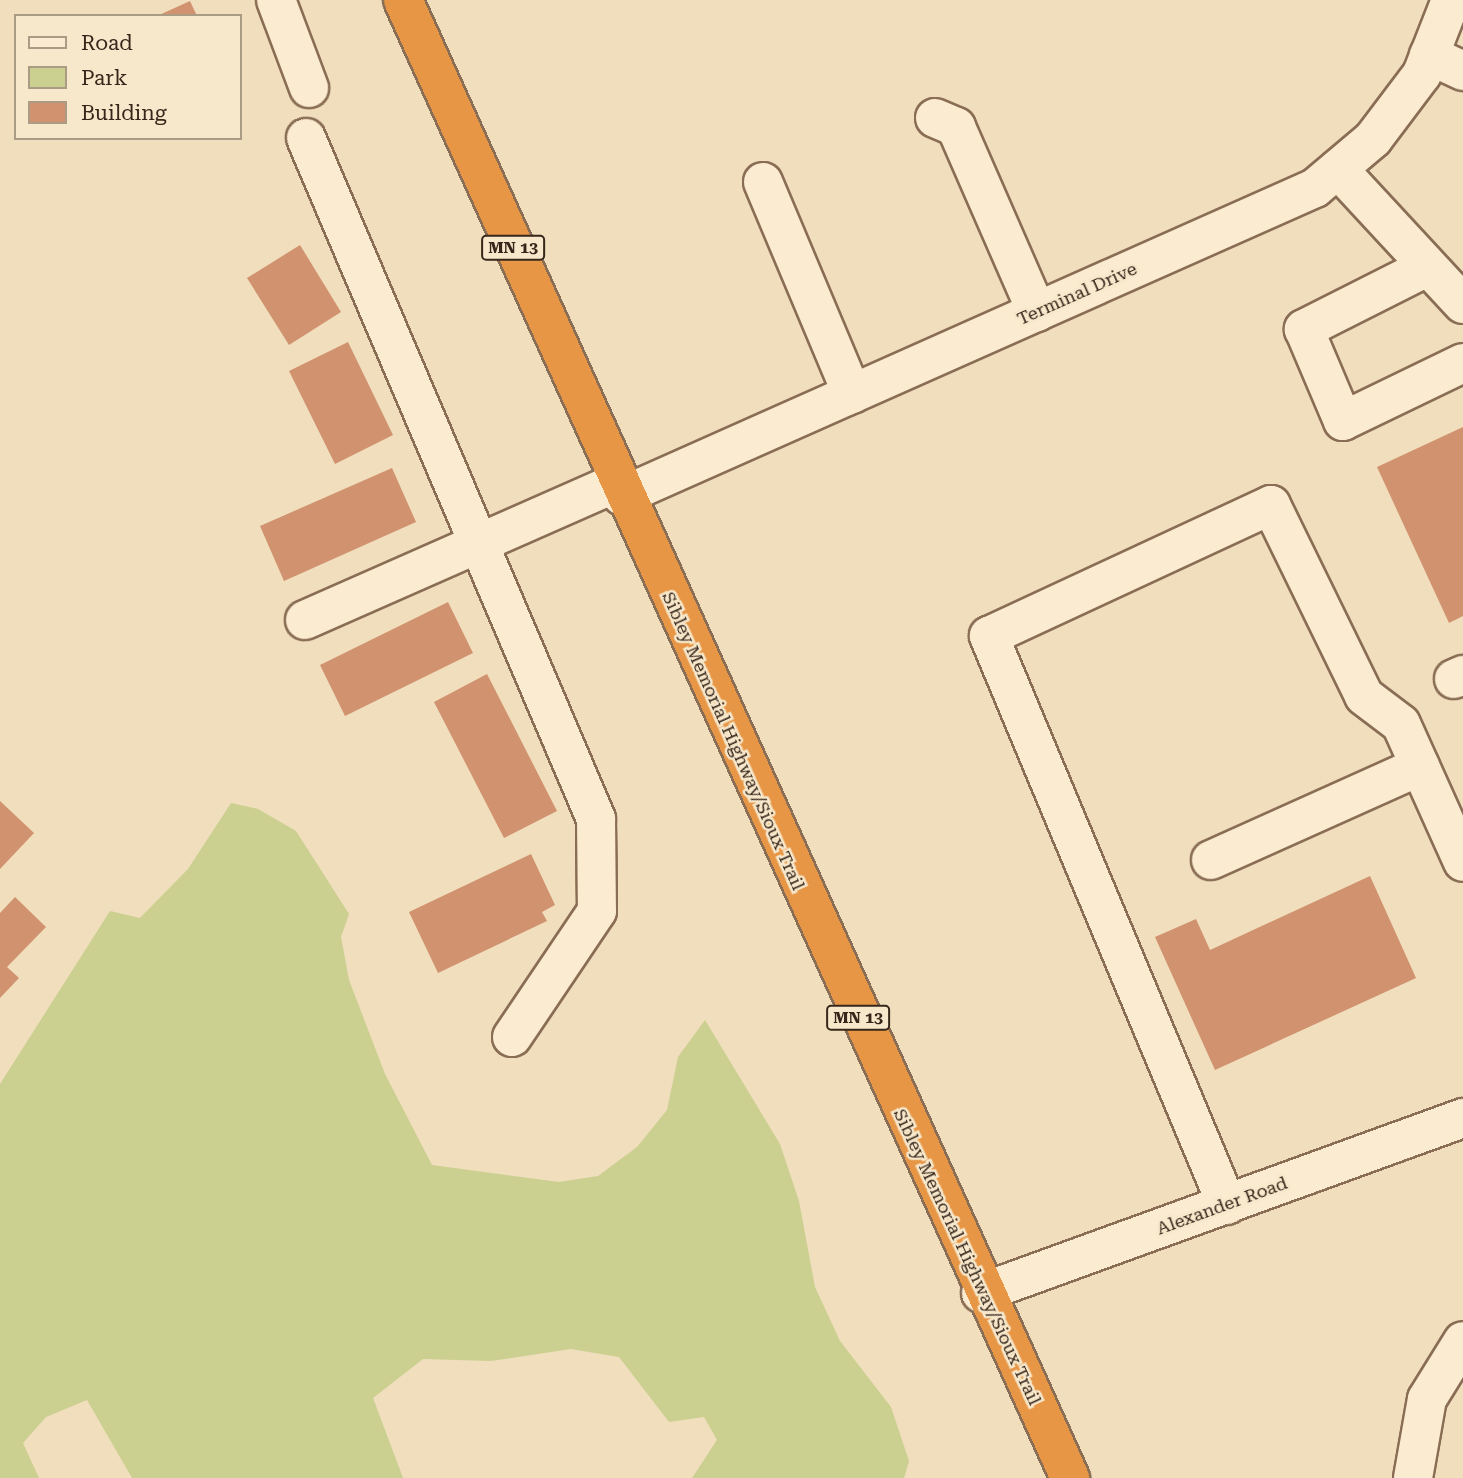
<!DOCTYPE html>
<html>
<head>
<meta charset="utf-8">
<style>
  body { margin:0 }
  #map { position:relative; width:1463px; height:1478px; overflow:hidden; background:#f0debc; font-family:"Roboto Serif",serif }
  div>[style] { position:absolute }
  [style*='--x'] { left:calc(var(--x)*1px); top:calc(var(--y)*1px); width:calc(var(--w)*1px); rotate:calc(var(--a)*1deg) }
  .green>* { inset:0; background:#cbcf90 }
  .building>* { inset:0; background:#d19270 }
  .roads { filter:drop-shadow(2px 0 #896d55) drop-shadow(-2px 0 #896d55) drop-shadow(0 2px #896d55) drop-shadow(0 -2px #896d55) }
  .minor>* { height:38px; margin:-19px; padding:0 19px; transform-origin:19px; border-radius:19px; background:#fbebd0 }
  .highway>* { height:38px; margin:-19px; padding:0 19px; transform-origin:19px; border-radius:19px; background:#e79646 }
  span { translate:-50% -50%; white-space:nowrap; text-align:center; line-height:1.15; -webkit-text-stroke:5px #f7e8cc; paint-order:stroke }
  .shield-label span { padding:2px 5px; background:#f7e8cc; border:2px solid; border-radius:5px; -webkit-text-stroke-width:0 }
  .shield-label { font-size:16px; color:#37271b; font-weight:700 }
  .street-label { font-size:18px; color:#37271b }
  .legend { position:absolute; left:14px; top:14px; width:228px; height:126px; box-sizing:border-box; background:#f7e8cc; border:2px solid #aa9b85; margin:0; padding:9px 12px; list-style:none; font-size:21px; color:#37271b }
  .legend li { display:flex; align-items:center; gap:14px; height:35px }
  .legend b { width:35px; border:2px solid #aa9b85 }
</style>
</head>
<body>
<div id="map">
  <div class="green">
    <i style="clip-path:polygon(231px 803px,258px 809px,296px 831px,349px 914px,341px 937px,349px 980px,385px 1074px,432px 1165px,559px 1182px,598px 1176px,637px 1147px,667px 1110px,678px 1057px,705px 1020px,780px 1144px,799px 1201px,815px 1287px,840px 1341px,891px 1407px,909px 1461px,904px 1478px,692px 1478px,717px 1440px,704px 1417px,669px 1422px,619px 1357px,571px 1349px,491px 1361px,423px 1359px,373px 1398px,403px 1478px,132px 1478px,87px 1400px,46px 1417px,23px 1443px,39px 1478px,0 1478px,0 1084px,110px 911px,140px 918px,188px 869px)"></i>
  </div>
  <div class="building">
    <i style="clip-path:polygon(190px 1px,197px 16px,157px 16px)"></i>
    <i style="clip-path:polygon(300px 245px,341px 312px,289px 345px,247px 278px)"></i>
    <i style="clip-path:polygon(348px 342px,393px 435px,335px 464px,289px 371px)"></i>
    <i style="clip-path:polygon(1463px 427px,1463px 616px,1449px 623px,1377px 467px)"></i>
    <i style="clip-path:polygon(392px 468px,416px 522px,284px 581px,260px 526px)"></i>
    <i style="clip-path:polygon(448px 602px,473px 653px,345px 716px,320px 665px)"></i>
    <i style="clip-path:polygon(487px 674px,557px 811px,504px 838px,434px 702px)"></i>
    <i style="clip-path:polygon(0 801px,34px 833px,0 869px)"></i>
    <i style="clip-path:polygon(531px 854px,555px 905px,542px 912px,547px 921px,438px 973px,409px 912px)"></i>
    <i style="clip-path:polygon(1370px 876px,1416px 978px,1215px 1070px,1155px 937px,1196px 919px,1210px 950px)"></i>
    <i style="clip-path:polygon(15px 897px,46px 927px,7px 967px,19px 978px,0 998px,0 913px)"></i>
  </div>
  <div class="roads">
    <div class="minor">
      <i style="--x:276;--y:0;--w:94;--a:69.4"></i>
      <i style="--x:1429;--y:55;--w:38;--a:25"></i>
      <i style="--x:935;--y:118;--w:23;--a:23"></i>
      <i style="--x:956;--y:127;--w:202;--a:66.4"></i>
      <i style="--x:306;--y:138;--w:740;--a:66.93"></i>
      <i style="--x:596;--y:819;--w:92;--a:89.4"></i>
      <i style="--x:597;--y:911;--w:152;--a:124"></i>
      <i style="--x:1338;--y:169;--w:184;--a:47.2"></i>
      <i style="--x:763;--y:182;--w:230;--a:67.2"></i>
      <i style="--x:1425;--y:268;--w:136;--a:153.2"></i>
      <i style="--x:1304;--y:329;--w:100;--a:67"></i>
      <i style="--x:1343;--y:421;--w:133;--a:-25.8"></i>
      <i style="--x:622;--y:496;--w:758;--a:-23.96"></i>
      <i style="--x:1315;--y:188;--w:76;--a:-40.2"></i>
      <i style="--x:1373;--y:139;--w:81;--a:-53"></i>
      <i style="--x:1422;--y:74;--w:79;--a:-68.6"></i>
      <i style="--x:305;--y:620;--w:340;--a:-23.8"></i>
      <i style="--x:1454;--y:679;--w:10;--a:-24"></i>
      <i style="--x:1211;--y:860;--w:229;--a:-24.2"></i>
      <i style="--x:1227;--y:1205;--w:617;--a:-112.7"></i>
      <i style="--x:989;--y:636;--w:311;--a:-24.9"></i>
      <i style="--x:1271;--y:505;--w:212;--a:64"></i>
      <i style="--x:1364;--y:696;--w:46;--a:37.1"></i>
      <i style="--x:1401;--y:724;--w:151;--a:65.8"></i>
      <i style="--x:981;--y:1293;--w:513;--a:-19.95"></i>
      <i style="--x:1413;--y:1478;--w:80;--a:-80"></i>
      <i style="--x:1427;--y:1399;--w:68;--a:-58.2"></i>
    </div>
    <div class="highway">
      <i style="--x:403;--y:0;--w:1622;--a:65.71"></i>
    </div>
  </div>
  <div class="shield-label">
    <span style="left:513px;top:248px">MN 13</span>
    <span style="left:858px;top:1018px">MN 13</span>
  </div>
  <div class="street-label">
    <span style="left:1077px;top:294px;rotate:-24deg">Terminal Drive</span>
    <span style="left:733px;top:741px;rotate:66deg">Sibley Memorial Highway/Sioux Trail</span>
    <span style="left:1222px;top:1206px;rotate:-20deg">Alexander Road</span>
    <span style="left:967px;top:1257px;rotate:65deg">Sibley Memorial Highway/Sioux Trail</span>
  </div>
  <ul class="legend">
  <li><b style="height:9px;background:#fbebd0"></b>Road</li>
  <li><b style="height:19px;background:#cbcf90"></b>Park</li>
  <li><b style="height:19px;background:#d19270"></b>Building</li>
  </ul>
</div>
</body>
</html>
